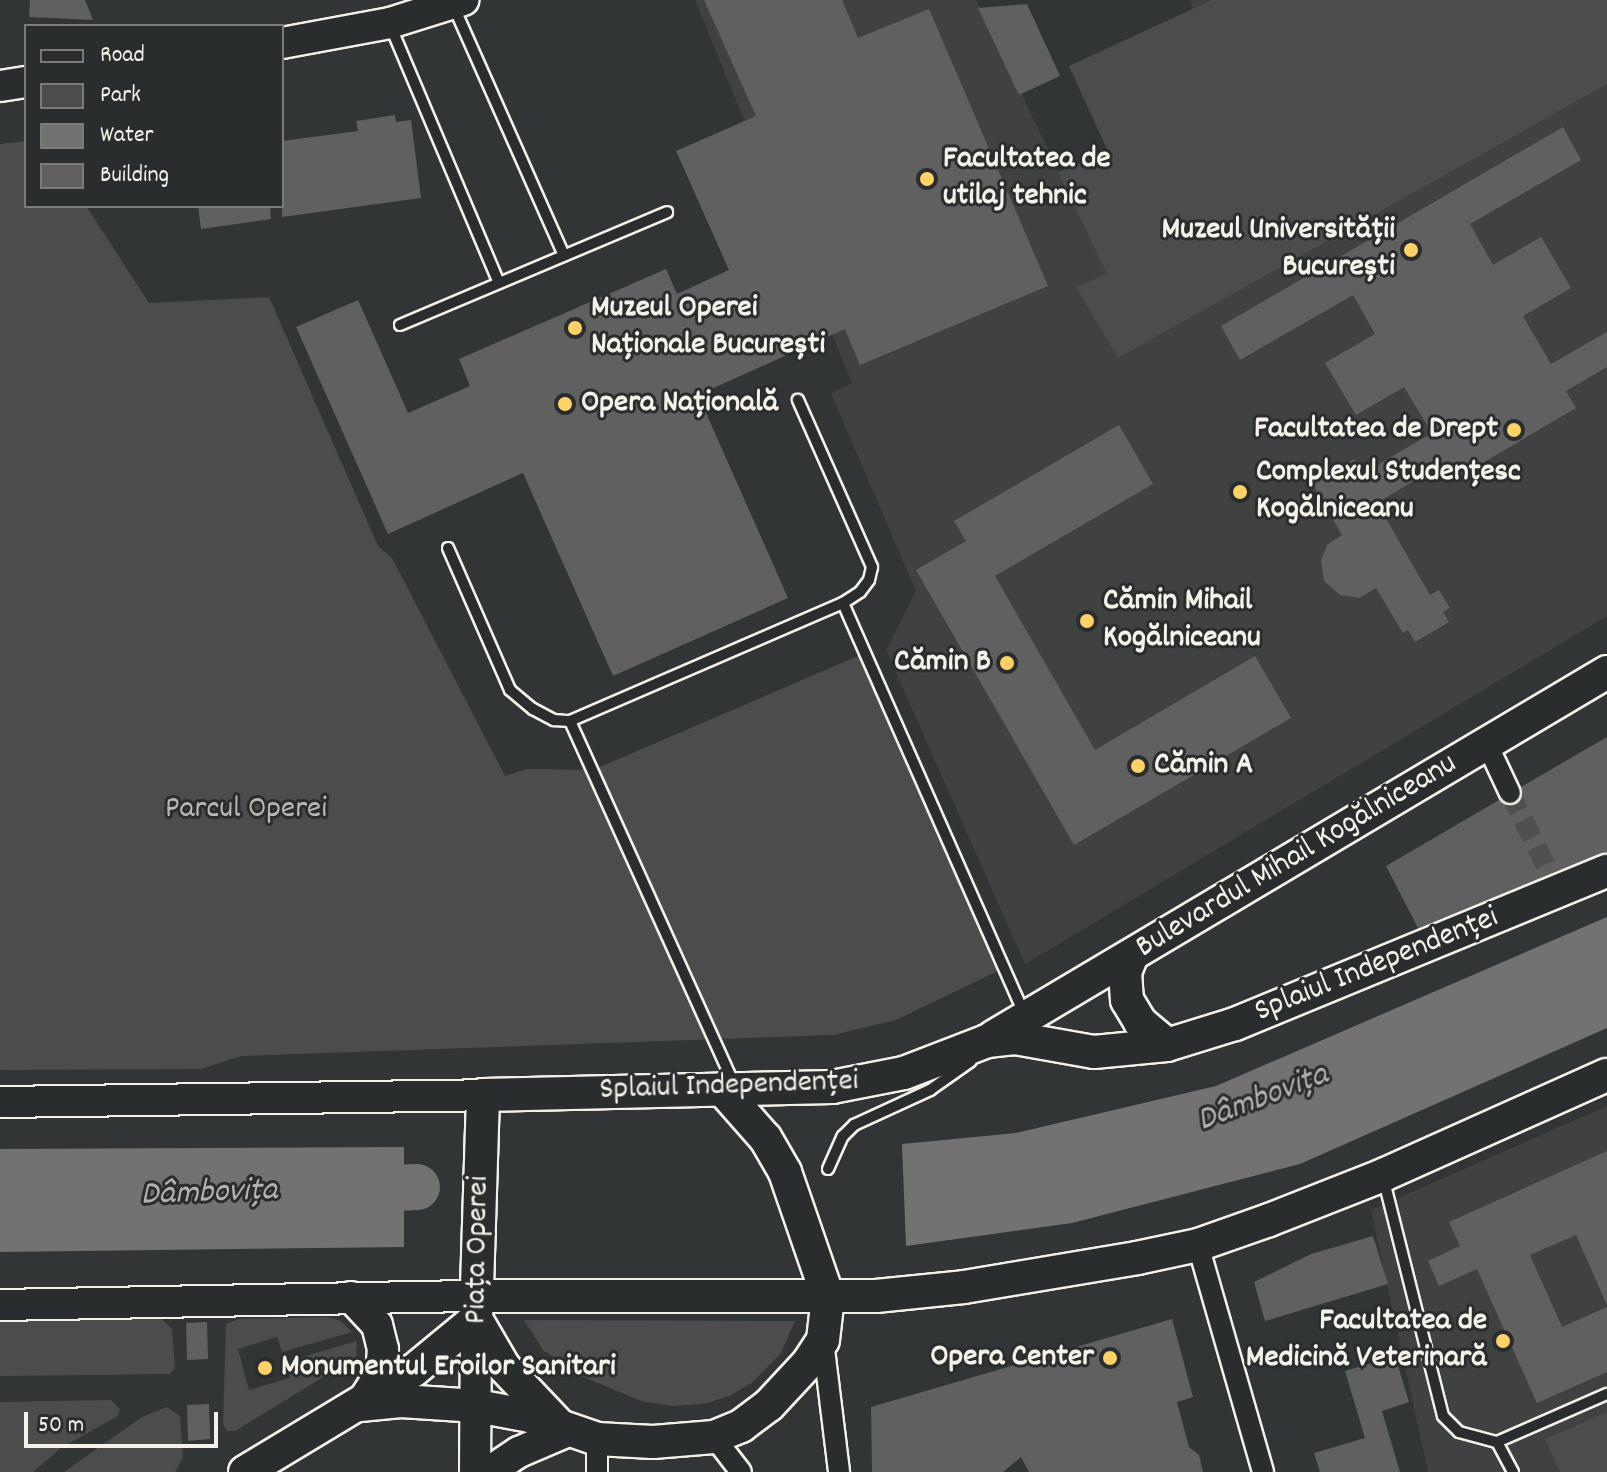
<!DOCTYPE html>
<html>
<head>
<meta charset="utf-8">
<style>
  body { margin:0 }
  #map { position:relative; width:1607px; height:1472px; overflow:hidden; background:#323535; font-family:Dekko,sans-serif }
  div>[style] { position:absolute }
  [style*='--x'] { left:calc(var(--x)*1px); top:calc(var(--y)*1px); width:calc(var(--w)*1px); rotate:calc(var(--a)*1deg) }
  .built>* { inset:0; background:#404242 }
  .green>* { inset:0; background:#4b4d4c }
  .water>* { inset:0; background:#727370 }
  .river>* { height:46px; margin:-23px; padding:0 23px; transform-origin:23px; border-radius:23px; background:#727370 }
  .building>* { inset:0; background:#5f605f }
  .street-tunnel>* { height:20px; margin-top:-10px; transform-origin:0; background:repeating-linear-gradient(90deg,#4f5150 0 20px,transparent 0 30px) }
  .roads { filter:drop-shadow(2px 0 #f4f1e8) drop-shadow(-2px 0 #f4f1e8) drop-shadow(0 2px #f4f1e8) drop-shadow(0 -2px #f4f1e8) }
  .lane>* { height:10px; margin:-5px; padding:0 5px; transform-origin:5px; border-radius:5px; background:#2a2d2e }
  .street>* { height:20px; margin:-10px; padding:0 10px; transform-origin:10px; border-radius:10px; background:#2a2d2e }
  .secondary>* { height:30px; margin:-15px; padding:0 15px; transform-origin:15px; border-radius:15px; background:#2a2d2e }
  .primary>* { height:32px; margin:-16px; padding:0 16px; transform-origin:16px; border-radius:16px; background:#2a2d2e }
  .dots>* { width:22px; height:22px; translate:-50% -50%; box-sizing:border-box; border:4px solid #2a2d2e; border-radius:50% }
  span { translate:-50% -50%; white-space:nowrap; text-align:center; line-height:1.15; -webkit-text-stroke:6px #2a2d2e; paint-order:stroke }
  .poi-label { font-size:32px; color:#f4f1e8; font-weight:700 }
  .left { translate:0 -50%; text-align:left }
  .right { translate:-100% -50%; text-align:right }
  .park-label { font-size:32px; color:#b9b8b1 }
  .street-label { font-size:32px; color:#f4f1e8 }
  .water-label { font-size:34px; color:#b3b2ac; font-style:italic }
  .legend { position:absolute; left:24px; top:24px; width:260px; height:184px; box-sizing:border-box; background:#2a2d2e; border:2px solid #7b7b78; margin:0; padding:10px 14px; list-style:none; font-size:24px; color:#f4f1e8 }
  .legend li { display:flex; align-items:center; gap:16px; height:40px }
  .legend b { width:40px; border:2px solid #7b7b78 }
  .scale { position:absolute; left:24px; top:1412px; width:194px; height:36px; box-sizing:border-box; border:4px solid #f4f1e8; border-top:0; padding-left:10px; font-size:24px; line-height:28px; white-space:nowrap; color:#f4f1e8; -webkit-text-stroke:6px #2a2d2e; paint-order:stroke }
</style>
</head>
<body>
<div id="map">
  <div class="built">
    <i style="clip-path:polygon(695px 0,976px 0,1059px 172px,1108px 151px,1069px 66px,1193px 9px,1190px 0,1607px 0,1607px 616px,1025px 964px,886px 650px,916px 591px,831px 393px,852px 383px)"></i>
    <i style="clip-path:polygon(1607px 1106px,1607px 1472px,1428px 1472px,1371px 1210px)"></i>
  </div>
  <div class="green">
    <i style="clip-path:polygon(1212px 0,1607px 0,1607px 84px,1118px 358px,1076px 287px,1107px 274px,1058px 172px,1108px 151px,1069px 66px)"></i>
    <i style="clip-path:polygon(26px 141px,26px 206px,86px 206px,149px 303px,269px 297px,378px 546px,392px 558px,505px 776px,527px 769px,593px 770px,865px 653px,1004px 968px,896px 1020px,833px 1035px,241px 1056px,201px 1069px,0 1070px,0 144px)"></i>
    <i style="clip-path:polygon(160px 1317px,172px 1329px,175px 1368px,170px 1374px,0 1376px,0 1319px)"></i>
    <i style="clip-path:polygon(327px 1317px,341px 1321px,352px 1332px,282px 1352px,277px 1337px,238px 1349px,249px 1390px,290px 1378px,285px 1362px,357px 1341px,356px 1357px,235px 1431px,227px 1431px,223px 1424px,226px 1324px,239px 1319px)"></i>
    <i style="clip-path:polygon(524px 1320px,795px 1321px,781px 1353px,752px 1383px,729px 1396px,704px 1404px,672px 1406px,641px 1401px,579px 1375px,543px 1350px)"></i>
    <i style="clip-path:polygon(111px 1400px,120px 1409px,118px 1416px,61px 1448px,33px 1472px,0 1472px,0 1402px)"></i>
    <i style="clip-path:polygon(167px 1407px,180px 1416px,183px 1458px,175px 1472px,64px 1472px,142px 1417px)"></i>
    <i style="clip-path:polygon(1607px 1412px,1607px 1472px,1560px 1472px,1545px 1439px)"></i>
  </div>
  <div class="water">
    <i style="clip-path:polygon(1607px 917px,1607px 1028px,1300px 1164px,1072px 1223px,906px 1246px,902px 1144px,1016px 1133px,1216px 1086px)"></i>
    <i style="clip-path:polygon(404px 1147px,404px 1247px,0 1252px,0 1149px)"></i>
  </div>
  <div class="river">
    <i style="--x:339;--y:1190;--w:78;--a:-2.2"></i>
  </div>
  <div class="building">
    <i style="clip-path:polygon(30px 0,85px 0,93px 20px,29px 17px)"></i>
    <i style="clip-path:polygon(704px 0,842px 0,858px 38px,929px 9px,1048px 286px,860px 365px,845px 329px,698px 395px,788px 598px,613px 676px,523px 473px,388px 534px,296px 327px,358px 300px,408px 413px,470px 386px,459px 359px,666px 269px,677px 294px,729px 270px,676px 151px,756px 116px)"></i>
    <i style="clip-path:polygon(1027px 4px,1060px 76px,1019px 95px,978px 8px)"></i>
    <i style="clip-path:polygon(395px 115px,396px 122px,411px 120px,421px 198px,282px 217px,282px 141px,358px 131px,356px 121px)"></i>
    <i style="clip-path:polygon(1563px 127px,1581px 160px,1470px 224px,1493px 265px,1541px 237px,1571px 288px,1523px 316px,1551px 364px,1607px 332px,1607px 367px,1566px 391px,1576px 408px,1457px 478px,1447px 461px,1377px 503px,1430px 595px,1439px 590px,1450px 608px,1443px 612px,1449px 622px,1415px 642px,1408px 630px,1403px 633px,1376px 588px,1359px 598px,1340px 595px,1324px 581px,1321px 560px,1327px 545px,1342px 535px,1312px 483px,1354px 459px,1362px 474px,1432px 433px,1404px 387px,1356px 415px,1325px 363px,1375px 334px,1353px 295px,1240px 360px,1221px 326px)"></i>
    <i style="clip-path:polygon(198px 206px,270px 206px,271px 219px,201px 229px)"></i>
    <i style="clip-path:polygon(1119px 425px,1153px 484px,995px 576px,1095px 750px,1255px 656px,1291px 718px,1074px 845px,916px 570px,966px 541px,954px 521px)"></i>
    <i style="clip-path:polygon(1607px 737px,1607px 852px,1418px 928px,1386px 866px,1499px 800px,1508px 806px,1516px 804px,1523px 795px,1521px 787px)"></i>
    <i style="clip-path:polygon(1607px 1151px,1607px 1305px,1576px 1235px,1530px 1255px,1562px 1327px,1607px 1307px,1607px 1372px,1537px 1403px,1477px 1269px,1439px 1286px,1428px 1261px,1460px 1246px,1449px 1222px)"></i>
    <i style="clip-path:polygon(1373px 1236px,1388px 1284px,1265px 1321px,1254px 1282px,1311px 1254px)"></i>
    <i style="clip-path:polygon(1172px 1319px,1193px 1397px,1177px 1402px,1189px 1447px,1199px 1455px,1203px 1472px,1029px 1472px,1021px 1457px,1003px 1472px,872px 1472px,871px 1407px)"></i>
    <i style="clip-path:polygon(207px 1322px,208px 1359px,187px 1360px,186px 1323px)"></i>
    <i style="clip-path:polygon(1395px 1356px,1409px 1402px,1382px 1411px,1400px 1472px,1320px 1472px,1314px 1453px,1365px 1438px,1345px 1371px)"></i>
    <i style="clip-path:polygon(209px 1404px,210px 1439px,188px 1441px,187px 1405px)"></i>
  </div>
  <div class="street-tunnel">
    <i style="--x:1510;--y:793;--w:99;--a:63.7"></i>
  </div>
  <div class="roads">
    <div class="lane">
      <i style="--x:453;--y:5;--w:274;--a:66.1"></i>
      <i style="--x:390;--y:25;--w:280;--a:67.1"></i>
      <i style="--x:400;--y:325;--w:290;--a:-22.9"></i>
      <i style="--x:448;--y:548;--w:155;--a:66.4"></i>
      <i style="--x:510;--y:690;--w:30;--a:40"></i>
      <i style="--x:533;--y:709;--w:24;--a:28"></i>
      <i style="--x:554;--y:720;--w:16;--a:4"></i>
      <i style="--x:570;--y:721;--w:297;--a:-23.4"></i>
      <i style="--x:843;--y:603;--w:20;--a:-33"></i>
      <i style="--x:860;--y:592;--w:15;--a:-53"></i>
      <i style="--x:869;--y:580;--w:13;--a:-77"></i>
      <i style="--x:872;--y:567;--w:183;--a:-113.9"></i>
      <i style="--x:843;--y:603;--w:450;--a:66.2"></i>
      <i style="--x:570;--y:721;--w:398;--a:65.7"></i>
      <i style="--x:828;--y:1169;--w:36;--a:-66"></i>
      <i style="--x:843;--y:1136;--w:16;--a:-45"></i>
      <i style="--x:854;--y:1125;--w:84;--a:-24.7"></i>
      <i style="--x:930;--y:1090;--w:50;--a:-35.3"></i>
      <i style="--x:1384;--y:1181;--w:242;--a:75.9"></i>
      <i style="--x:1443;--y:1416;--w:23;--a:45"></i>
      <i style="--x:1459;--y:1432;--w:39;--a:15"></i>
      <i style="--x:1513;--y:1472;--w:34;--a:-118"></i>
      <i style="--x:1497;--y:1442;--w:120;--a:-23.6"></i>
    </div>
    <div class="street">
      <i style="--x:1487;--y:744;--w:54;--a:64.9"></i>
      <i style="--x:1198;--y:1245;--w:236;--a:74"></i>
      <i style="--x:823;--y:1341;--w:132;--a:83"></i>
      <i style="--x:714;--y:1437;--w:44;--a:52.4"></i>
      <i style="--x:597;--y:1472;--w:33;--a:-90"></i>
    </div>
    <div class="secondary">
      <i style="--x:282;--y:43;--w:110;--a:-10.5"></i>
      <i style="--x:390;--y:23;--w:77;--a:-17.5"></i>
      <i style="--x:0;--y:86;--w:26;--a:-9"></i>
      <i style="--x:0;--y:1102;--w:483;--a:-0.8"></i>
      <i style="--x:351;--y:1297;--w:38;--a:47"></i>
      <i style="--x:377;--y:1325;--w:25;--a:76"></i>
      <i style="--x:383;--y:1349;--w:24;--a:95"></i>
      <i style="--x:381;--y:1373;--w:38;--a:123"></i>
      <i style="--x:0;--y:1305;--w:477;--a:-1.1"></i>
      <i style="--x:475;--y:1472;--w:153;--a:-89.6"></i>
      <i style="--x:489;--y:1472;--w:36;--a:-34"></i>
      <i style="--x:519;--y:1452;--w:56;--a:-23.3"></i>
    </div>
    <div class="primary">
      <i style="--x:1132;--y:955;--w:18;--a:112"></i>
      <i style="--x:1125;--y:972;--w:28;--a:86"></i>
      <i style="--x:1127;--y:1000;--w:26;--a:59"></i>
      <i style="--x:1140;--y:1022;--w:35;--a:40"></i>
      <i style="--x:993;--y:1037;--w:714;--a:-30.73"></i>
      <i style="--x:477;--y:1296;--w:399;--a:0"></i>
      <i style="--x:876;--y:1296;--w:88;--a:-5.8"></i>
      <i style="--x:964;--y:1287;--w:175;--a:-9.5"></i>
      <i style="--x:1137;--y:1258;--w:62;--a:-12"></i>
      <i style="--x:1198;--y:1245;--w:75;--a:-19.4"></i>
      <i style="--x:1269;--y:1220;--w:123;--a:-21.5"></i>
      <i style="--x:1383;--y:1175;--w:245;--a:-24.1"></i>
      <i style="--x:360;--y:1405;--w:41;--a:-5.6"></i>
      <i style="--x:401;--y:1401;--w:76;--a:3.8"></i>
      <i style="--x:477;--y:1406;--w:54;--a:10.7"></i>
      <i style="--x:530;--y:1416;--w:71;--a:18.9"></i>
      <i style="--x:597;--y:1439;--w:56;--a:3.1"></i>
      <i style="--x:653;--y:1442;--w:61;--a:-4.7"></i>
      <i style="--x:714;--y:1437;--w:29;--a:-22"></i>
      <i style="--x:741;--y:1426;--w:35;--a:-37"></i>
      <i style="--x:769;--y:1405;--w:57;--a:-47.1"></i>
      <i style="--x:808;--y:1363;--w:27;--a:-57"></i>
      <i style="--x:823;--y:1340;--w:43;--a:-83.4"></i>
      <i style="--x:828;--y:1297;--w:132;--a:-109"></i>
      <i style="--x:785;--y:1172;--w:39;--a:-120"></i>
      <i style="--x:765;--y:1138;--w:65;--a:-131.3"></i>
      <i style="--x:559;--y:1425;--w:80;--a:-133.5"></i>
      <i style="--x:504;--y:1367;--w:56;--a:-120.3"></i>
      <i style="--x:476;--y:1319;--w:224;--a:-88.2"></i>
      <i style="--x:483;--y:1095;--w:349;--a:-1.3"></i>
      <i style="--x:832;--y:1087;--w:73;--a:-11"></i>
      <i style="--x:904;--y:1073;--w:89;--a:-21.1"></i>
      <i style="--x:987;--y:1041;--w:28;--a:-6"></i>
      <i style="--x:1015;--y:1038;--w:80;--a:10"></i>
      <i style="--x:1094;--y:1052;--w:73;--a:-5.5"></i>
      <i style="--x:1167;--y:1045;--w:71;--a:-17.2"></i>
      <i style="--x:1235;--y:1024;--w:402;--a:-22.4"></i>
      <i style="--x:245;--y:1472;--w:197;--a:-31.1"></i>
      <i style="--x:414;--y:1370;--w:80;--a:-39.4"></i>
    </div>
  </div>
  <div class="dots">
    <i style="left:927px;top:179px;background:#ffd166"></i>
    <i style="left:1411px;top:250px;background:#ffd166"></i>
    <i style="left:575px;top:328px;background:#ffd166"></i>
    <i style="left:565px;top:404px;background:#ffd166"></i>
    <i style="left:1514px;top:430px;background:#ffd166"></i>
    <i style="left:1240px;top:492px;background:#ffd166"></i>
    <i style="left:1087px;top:621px;background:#ffd166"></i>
    <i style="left:1007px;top:663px;background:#ffd166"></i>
    <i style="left:1138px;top:766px;background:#ffd166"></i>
    <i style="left:1503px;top:1341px;background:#ffd166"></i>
    <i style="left:1110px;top:1358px;background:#ffd166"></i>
    <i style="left:265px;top:1368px;background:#ffd166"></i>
  </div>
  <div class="poi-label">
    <span class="left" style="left:943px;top:179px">Facultatea de<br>utilaj tehnic</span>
    <span class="right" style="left:1395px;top:250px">Muzeul Universității<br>București</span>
    <span class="left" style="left:591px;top:328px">Muzeul Operei<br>Naționale București</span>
    <span class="left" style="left:581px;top:404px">Opera Națională</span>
    <span class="right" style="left:1498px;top:430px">Facultatea de Drept</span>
    <span class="left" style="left:1256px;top:492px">Complexul Studențesc<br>Kogălniceanu</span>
    <span class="left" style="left:1103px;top:621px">Cămin Mihail<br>Kogălniceanu</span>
    <span class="right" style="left:991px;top:663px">Cămin B</span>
    <span class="left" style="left:1154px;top:766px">Cămin A</span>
    <span class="right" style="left:1487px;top:1341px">Facultatea de<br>Medicină Veterinară</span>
    <span class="right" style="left:1094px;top:1358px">Opera Center</span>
    <span class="left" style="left:281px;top:1368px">Monumentul Eroilor Sanitari</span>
  </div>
  <div class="park-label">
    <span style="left:246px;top:810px">Parcul Operei</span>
  </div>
  <div class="street-label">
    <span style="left:1297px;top:857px;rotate:-31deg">Bulevardul Mihail Kogălniceanu</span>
    <span style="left:1377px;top:966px;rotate:-22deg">Splaiul Independenței</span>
    <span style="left:729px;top:1087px;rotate:-2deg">Splaiul Independenței</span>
    <span style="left:479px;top:1250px;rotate:-89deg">Piața Operei</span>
  </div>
  <div class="water-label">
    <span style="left:1263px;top:1099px;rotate:-21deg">Dâmbovița</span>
    <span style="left:209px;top:1194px;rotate:-2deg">Dâmbovița</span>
  </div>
  <ul class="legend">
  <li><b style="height:10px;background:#2a2d2e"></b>Road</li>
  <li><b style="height:22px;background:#4b4d4c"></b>Park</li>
  <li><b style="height:22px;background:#727370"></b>Water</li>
  <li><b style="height:22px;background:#5f605f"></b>Building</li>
  </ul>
  <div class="scale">50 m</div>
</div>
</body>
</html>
